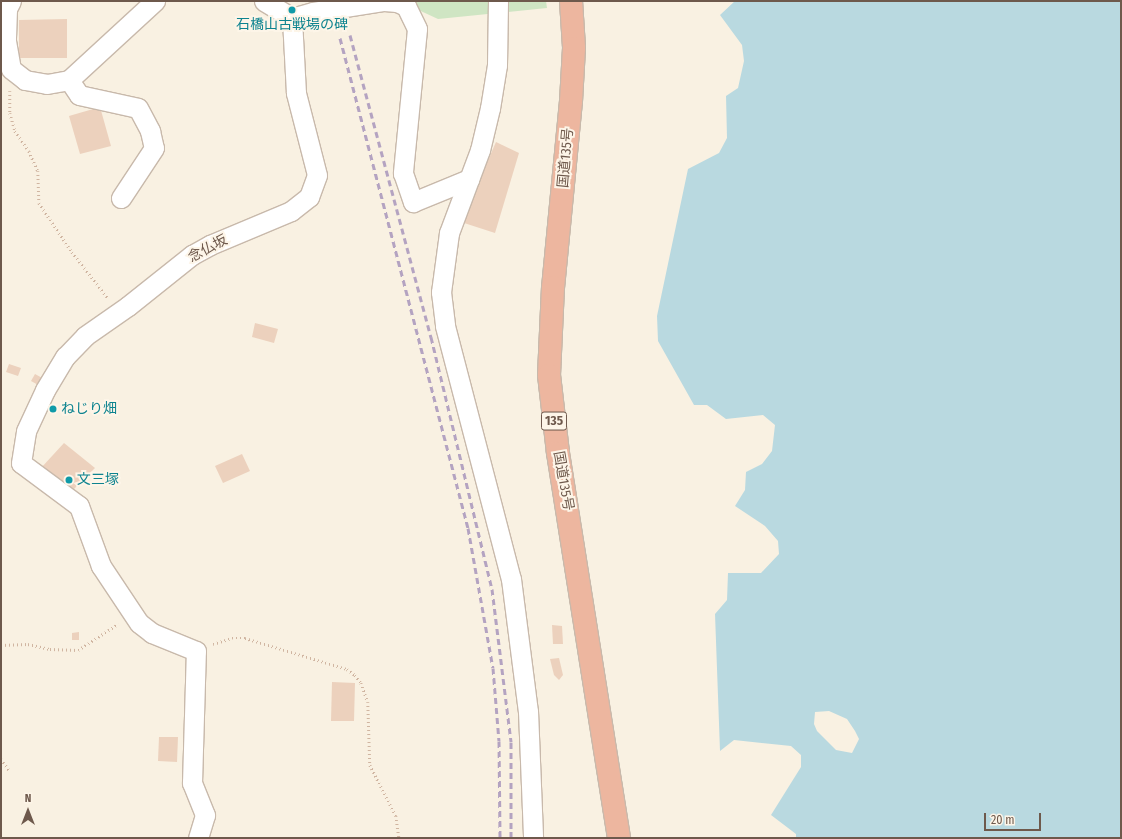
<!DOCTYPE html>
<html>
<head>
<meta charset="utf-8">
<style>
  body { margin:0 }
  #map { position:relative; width:1122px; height:839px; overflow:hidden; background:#f9f1e2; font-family:"Fira Sans Condensed","Noto Sans JP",sans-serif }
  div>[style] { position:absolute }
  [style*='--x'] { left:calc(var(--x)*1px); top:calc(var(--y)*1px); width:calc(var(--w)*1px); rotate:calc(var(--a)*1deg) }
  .green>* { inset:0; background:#cfe5c3 }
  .water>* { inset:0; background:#b9d9e0 }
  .building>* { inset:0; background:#ecd1bd }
  .path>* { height:2.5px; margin-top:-1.25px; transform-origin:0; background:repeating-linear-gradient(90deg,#d0b5a1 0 1px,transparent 0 4px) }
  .roads { filter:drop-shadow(1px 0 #c8b9ab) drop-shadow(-1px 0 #c8b9ab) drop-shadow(0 1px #c8b9ab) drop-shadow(0 -1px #c8b9ab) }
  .minor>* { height:19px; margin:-9.5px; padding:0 9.5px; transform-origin:9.5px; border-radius:9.5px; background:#fff }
  .highway>* { height:22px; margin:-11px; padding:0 11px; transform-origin:11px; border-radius:11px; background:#edb69f }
  .rail>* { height:3px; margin-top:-1.5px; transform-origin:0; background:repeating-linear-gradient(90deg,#b4a3c1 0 6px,transparent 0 10px) }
  .dots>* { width:11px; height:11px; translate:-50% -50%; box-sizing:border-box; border:2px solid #fdf5e8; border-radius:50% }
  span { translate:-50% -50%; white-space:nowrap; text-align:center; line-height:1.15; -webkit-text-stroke:4px #fdf5e8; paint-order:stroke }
  .shield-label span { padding:1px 3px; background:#fdf5e8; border:1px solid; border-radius:3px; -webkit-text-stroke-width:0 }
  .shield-label { font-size:13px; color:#6e594c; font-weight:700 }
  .culture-label { font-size:14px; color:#0d838f }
  .left { translate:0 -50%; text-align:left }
  .street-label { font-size:14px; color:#6e594c }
  .frame { position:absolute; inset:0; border:2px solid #6e594c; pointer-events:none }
  .north { position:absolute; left:8px; top:791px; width:40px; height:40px; -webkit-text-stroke:3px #fdf5e8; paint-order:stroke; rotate:0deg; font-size:11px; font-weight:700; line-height:16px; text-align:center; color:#6e594c }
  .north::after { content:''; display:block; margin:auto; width:14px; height:18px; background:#6e594c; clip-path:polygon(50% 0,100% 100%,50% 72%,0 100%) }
  .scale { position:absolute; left:984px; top:813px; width:57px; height:18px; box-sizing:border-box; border:2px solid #6e594c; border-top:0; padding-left:5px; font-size:12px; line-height:14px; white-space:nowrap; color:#6e594c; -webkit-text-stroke:3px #fdf5e8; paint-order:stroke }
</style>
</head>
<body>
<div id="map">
  <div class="green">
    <i style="clip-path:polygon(399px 1px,546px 1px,547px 8px,438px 19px)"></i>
  </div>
  <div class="water">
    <i style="clip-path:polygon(evenodd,735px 1px,1121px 1px,1121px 838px,796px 838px,796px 834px,771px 815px,801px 767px,801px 755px,791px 746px,734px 740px,720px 751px,715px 614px,727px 600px,728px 573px,761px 573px,779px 554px,778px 541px,765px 526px,735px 506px,745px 490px,746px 472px,762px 464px,772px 451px,775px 425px,763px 415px,726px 419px,707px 405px,694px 405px,658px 341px,657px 316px,688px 169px,719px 153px,727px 138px,726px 96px,738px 88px,744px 61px,742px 45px,720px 15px,735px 1px,829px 711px,847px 719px,855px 731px,859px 739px,852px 753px,836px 750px,817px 731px,814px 724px,815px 712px,829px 711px)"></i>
  </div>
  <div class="building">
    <i style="clip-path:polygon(67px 19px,67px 58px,19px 58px,19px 20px)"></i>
    <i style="clip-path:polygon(100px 107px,111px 146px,80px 154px,69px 116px)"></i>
    <i style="clip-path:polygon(496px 142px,519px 153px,495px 233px,461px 222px)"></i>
    <i style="clip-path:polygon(255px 323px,278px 329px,274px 343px,252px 337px)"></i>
    <i style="clip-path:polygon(9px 364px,21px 368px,18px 376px,6px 372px)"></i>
    <i style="clip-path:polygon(35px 374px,44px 379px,40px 386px,31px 381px)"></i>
    <i style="clip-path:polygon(64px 443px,95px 468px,70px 493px,41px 468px)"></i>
    <i style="clip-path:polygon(242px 454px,250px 471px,223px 483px,215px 466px)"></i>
    <i style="clip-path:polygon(552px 625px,562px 626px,563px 644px,553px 644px)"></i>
    <i style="clip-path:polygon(79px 632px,79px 640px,72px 640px,72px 633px)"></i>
    <i style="clip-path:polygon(559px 658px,563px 675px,559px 680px,554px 675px,550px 659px)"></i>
    <i style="clip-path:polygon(332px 682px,355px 683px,354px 721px,331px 721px)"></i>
    <i style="clip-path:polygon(159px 737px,178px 737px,177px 762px,158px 761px)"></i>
  </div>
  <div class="path">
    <i style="--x:10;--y:91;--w:22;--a:90"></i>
    <i style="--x:10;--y:113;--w:19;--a:74"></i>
    <i style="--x:15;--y:131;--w:24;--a:55"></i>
    <i style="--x:29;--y:151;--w:22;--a:66"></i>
    <i style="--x:38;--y:171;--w:32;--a:88"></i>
    <i style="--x:39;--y:203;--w:59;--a:56"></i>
    <i style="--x:72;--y:252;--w:58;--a:52"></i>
    <i style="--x:213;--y:644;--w:20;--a:-18"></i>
    <i style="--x:232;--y:638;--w:13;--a:0"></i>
    <i style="--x:245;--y:638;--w:107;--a:16.9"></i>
    <i style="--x:347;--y:669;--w:10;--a:37"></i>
    <i style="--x:355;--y:675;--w:10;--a:53"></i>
    <i style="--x:361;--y:683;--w:20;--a:70"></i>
    <i style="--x:368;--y:702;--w:63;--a:88.2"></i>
    <i style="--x:370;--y:765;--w:57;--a:63"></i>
    <i style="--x:396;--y:816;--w:22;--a:82"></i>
    <i style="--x:1;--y:645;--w:27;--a:-2"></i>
    <i style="--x:28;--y:644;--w:23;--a:13"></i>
    <i style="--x:50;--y:649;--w:28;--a:2"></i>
    <i style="--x:78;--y:650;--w:48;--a:-33"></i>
    <i style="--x:1;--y:759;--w:14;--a:54"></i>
  </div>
  <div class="roads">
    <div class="minor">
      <i style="--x:11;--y:1;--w:9;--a:117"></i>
      <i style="--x:7;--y:9;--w:32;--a:92"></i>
      <i style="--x:6;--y:41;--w:28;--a:80"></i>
      <i style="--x:11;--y:69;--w:18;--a:38"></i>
      <i style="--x:25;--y:80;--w:22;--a:10"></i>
      <i style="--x:47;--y:84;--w:22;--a:-10"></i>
      <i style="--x:69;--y:80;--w:117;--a:-42.6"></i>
      <i style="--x:264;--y:1;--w:33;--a:31"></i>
      <i style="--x:498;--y:1;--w:64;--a:90.9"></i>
      <i style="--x:497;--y:65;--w:44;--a:99.2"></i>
      <i style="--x:490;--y:108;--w:43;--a:103.4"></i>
      <i style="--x:480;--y:150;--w:89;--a:110.5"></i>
      <i style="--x:449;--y:233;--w:60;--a:97.7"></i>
      <i style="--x:441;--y:292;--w:34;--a:83"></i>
      <i style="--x:445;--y:326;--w:261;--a:75.4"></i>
      <i style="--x:511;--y:579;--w:133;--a:82.7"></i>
      <i style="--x:528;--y:711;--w:127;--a:87.7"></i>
      <i style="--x:292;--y:18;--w:22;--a:-16"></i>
      <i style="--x:313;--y:12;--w:72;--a:-8.8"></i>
      <i style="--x:384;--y:1;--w:13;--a:4"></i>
      <i style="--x:397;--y:2;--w:10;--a:24"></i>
      <i style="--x:406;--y:6;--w:25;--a:64"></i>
      <i style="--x:417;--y:29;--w:145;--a:95.6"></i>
      <i style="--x:403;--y:173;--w:31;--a:71"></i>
      <i style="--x:413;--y:202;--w:61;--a:-22.3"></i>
      <i style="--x:69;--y:80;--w:18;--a:56"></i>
      <i style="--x:79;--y:95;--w:60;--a:12.4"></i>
      <i style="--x:138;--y:108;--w:26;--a:62"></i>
      <i style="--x:150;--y:131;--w:17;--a:77"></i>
      <i style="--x:154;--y:148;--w:60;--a:123.4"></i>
      <i style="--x:198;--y:838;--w:24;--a:-73"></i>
      <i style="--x:205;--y:815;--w:35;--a:-112"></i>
      <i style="--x:192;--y:783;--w:132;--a:-88.3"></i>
      <i style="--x:196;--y:651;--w:48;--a:-157.8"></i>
      <i style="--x:152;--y:633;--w:16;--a:-142"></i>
      <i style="--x:139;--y:623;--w:69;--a:-123.7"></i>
      <i style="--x:101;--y:566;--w:64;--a:-110.1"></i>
      <i style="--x:79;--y:506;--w:72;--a:-143.4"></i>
      <i style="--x:21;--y:463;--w:32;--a:-81"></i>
      <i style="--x:26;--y:431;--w:45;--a:-65.1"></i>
      <i style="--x:45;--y:390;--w:39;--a:-59"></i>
      <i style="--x:65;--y:357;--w:29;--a:-46"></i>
      <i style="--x:85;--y:336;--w:52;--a:-34.9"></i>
      <i style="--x:128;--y:306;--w:82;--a:-38.6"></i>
      <i style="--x:192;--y:255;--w:21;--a:-29"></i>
      <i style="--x:210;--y:245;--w:88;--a:-22.8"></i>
      <i style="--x:291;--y:211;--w:23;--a:-38"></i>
      <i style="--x:309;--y:197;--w:23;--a:-70"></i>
      <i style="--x:317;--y:175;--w:85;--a:-104.4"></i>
      <i style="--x:296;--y:93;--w:75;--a:-93.1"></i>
    </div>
    <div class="highway">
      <i style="--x:571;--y:1;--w:47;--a:86.3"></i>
      <i style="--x:574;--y:48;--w:53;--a:93.2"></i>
      <i style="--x:571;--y:101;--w:187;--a:95.5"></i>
      <i style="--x:553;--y:287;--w:88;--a:92.6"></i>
      <i style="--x:549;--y:375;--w:79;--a:83.4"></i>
      <i style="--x:558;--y:453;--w:390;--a:81"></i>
    </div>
  </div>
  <div class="rail">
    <i style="--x:350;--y:35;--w:313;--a:75"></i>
    <i style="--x:431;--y:337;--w:259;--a:76.4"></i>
    <i style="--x:492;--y:589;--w:154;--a:82.9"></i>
    <i style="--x:511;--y:742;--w:96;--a:90"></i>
    <i style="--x:340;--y:38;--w:506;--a:75.36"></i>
    <i style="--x:468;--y:528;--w:142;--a:79.9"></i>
    <i style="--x:493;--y:668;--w:73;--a:85.3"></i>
    <i style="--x:499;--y:741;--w:97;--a:89.4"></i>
  </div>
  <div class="dots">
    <i style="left:292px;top:10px;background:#0f9aa8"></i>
    <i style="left:53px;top:409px;background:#0f9aa8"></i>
    <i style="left:69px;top:480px;background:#0f9aa8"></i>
  </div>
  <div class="shield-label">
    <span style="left:554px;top:421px">135</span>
  </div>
  <div class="culture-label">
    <span style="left:292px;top:25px">石橋山古戦場の碑</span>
    <span class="left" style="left:61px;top:409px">ねじり畑</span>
    <span class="left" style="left:77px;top:480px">文三塚</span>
  </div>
  <div class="street-label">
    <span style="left:566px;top:158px;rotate:-85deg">国道135号</span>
    <span style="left:208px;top:249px;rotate:-28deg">念仏坂</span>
    <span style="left:563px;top:481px;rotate:80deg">国道135号</span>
  </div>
  <div class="frame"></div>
  <div class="north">N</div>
  <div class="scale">20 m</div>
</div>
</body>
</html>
